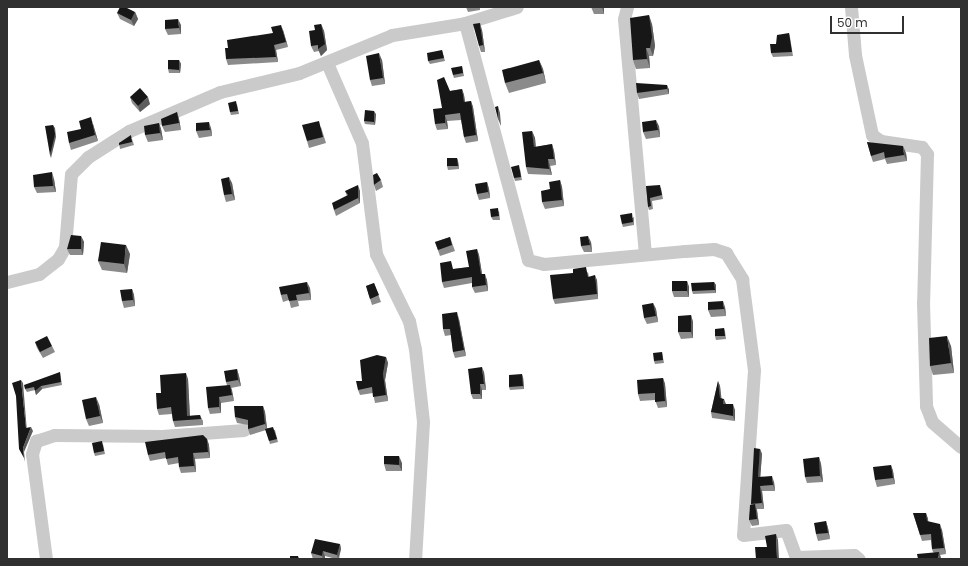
<!DOCTYPE html>
<html>
<head>
<meta charset="utf-8">
<style>
  body { margin:0 }
  #map { position:relative; width:968px; height:566px; overflow:hidden; background:#fff; font-family:Poppins,sans-serif }
  div>[style] { position:absolute }
  [style*='--x'] { left:calc(var(--x)*1px); top:calc(var(--y)*1px); width:calc(var(--w)*1px); rotate:calc(var(--a)*1deg) }
  .minor>* { height:13px; margin:-6.5px; padding:0 6.5px; transform-origin:6.5px; border-radius:6.5px; background:#cacaca }
  .wall>* { inset:0; background:#8b8b8b }
  .shaded-wall>* { inset:0; background:#5d5d5d }
  .building>* { inset:0; background:#171717 }
  span { translate:-50% -50%; white-space:nowrap; text-align:center; line-height:1.15; -webkit-text-stroke:4px #fff; paint-order:stroke }
  .frame { position:absolute; inset:0; border:8px solid #303030; pointer-events:none }
  .scale { position:absolute; left:830px; top:16px; width:74px; height:18px; box-sizing:border-box; border:2px solid #303030; border-top:0; padding-left:5px; font-size:12px; line-height:14px; white-space:nowrap; color:#303030; -webkit-text-stroke:3px #fff; paint-order:stroke }
</style>
</head>
<body>
<div id="map">
  <div class="minor">
    <i style="--x:627;--y:7;--w:12;--a:104"></i>
    <i style="--x:624;--y:19;--w:235;--a:84.9"></i>
    <i style="--x:851;--y:7;--w:48;--a:85.2"></i>
    <i style="--x:855;--y:55;--w:82;--a:78"></i>
    <i style="--x:872;--y:135;--w:11;--a:34"></i>
    <i style="--x:881;--y:141;--w:41;--a:8.3"></i>
    <i style="--x:922;--y:147;--w:9;--a:54"></i>
    <i style="--x:927;--y:154;--w:148;--a:91.5"></i>
    <i style="--x:923;--y:302;--w:104;--a:88.3"></i>
    <i style="--x:926;--y:406;--w:17;--a:69"></i>
    <i style="--x:932;--y:422;--w:38;--a:41"></i>
    <i style="--x:465;--y:23;--w:245;--a:75.1"></i>
    <i style="--x:528;--y:260;--w:16;--a:14"></i>
    <i style="--x:544;--y:264;--w:142;--a:-5.3"></i>
    <i style="--x:685;--y:251;--w:29;--a:-4"></i>
    <i style="--x:714;--y:249;--w:13;--a:18"></i>
    <i style="--x:726;--y:253;--w:31;--a:58"></i>
    <i style="--x:742;--y:279;--w:92;--a:82.5"></i>
    <i style="--x:754;--y:370;--w:165;--a:93.8"></i>
    <i style="--x:743;--y:535;--w:43;--a:-6.6"></i>
    <i style="--x:786;--y:530;--w:29;--a:70"></i>
    <i style="--x:796;--y:557;--w:58;--a:-2"></i>
    <i style="--x:854;--y:555;--w:6;--a:39"></i>
    <i style="--x:327;--y:63;--w:87;--a:66.4"></i>
    <i style="--x:362;--y:143;--w:112;--a:82.8"></i>
    <i style="--x:376;--y:254;--w:75;--a:63.8"></i>
    <i style="--x:409;--y:321;--w:29;--a:78"></i>
    <i style="--x:415;--y:349;--w:73;--a:83.7"></i>
    <i style="--x:423;--y:422;--w:137;--a:93.3"></i>
    <i style="--x:7;--y:282;--w:33;--a:-14"></i>
    <i style="--x:39;--y:274;--w:24;--a:-38"></i>
    <i style="--x:58;--y:259;--w:14;--a:-60"></i>
    <i style="--x:65;--y:247;--w:73;--a:-85.3"></i>
    <i style="--x:71;--y:174;--w:24;--a:-45"></i>
    <i style="--x:88;--y:157;--w:49;--a:-32.4"></i>
    <i style="--x:129;--y:131;--w:99;--a:-23.2"></i>
    <i style="--x:220;--y:92;--w:81;--a:-13.5"></i>
    <i style="--x:299;--y:73;--w:100;--a:-22.2"></i>
    <i style="--x:392;--y:35;--w:74;--a:-9.3"></i>
    <i style="--x:465;--y:23;--w:54;--a:-17.1"></i>
    <i style="--x:46;--y:559;--w:106;--a:-97.6"></i>
    <i style="--x:32;--y:454;--w:14;--a:-73"></i>
    <i style="--x:36;--y:441;--w:19;--a:-18"></i>
    <i style="--x:54;--y:435;--w:108;--a:0.5"></i>
    <i style="--x:162;--y:436;--w:82;--a:-4.2"></i>
  </div>
  <div class="wall">
    <i style="clip-path:polygon(466px 7px,480px 7px,480px 10px,468px 12px)"></i>
    <i style="clip-path:polygon(591px 7px,604px 7px,604px 14px,594px 14px)"></i>
    <i style="clip-path:polygon(135px 12px,138px 19px,134px 26px,120px 19px,117px 13px)"></i>
    <i style="clip-path:polygon(321px 24px,324px 31px,327px 50px,321px 56px,319px 51px,314px 52px,311px 46px,315px 30px)"></i>
    <i style="clip-path:polygon(652px 24px,655px 46px,653px 56px,649px 56px,650px 68px,636px 69px,633px 60px)"></i>
    <i style="clip-path:polygon(181px 25px,181px 34px,168px 35px,165px 29px)"></i>
    <i style="clip-path:polygon(283px 30px,288px 47px,276px 50px,278px 62px,228px 65px,226px 59px,228px 48px)"></i>
    <i style="clip-path:polygon(482px 30px,485px 52px,481px 52px,479px 46px)"></i>
    <i style="clip-path:polygon(789px 33px,790px 37px,793px 56px,773px 57px,771px 53px,776px 44px)"></i>
    <i style="clip-path:polygon(442px 50px,445px 61px,430px 64px,428px 61px)"></i>
    <i style="clip-path:polygon(179px 60px,181px 64px,180px 73px,169px 73px,168px 69px)"></i>
    <i style="clip-path:polygon(382px 60px,385px 84px,372px 86px,370px 80px)"></i>
    <i style="clip-path:polygon(539px 60px,543px 69px,546px 83px,509px 93px,505px 83px)"></i>
    <i style="clip-path:polygon(462px 66px,464px 76px,454px 78px,453px 75px)"></i>
    <i style="clip-path:polygon(667px 85px,669px 90px,669px 94px,639px 99px,637px 93px)"></i>
    <i style="clip-path:polygon(462px 89px,464px 95px,465px 102px,471px 101px,473px 107px,478px 141px,466px 143px,464px 137px,461px 120px,447px 121px,448px 129px,437px 130px,435px 124px,450px 91px)"></i>
    <i style="clip-path:polygon(130px 97px,150px 104px,140px 112px,132px 103px)"></i>
    <i style="clip-path:polygon(237px 104px,239px 114px,231px 115px,230px 112px)"></i>
    <i style="clip-path:polygon(177px 112px,179px 119px,181px 130px,165px 132px,162px 126px)"></i>
    <i style="clip-path:polygon(376px 114px,375px 125px,365px 124px,364px 121px)"></i>
    <i style="clip-path:polygon(159px 123px,161px 129px,163px 140px,148px 142px,145px 135px)"></i>
    <i style="clip-path:polygon(93px 124px,98px 141px,71px 150px,69px 143px,81px 129px)"></i>
    <i style="clip-path:polygon(659px 126px,660px 137px,646px 139px,643px 132px)"></i>
    <i style="clip-path:polygon(321px 127px,326px 143px,309px 148px,307px 141px)"></i>
    <i style="clip-path:polygon(211px 128px,212px 136px,199px 138px,196px 131px)"></i>
    <i style="clip-path:polygon(532px 131px,535px 138px,536px 147px,552px 144px,554px 151px,556px 165px,550px 166px,552px 175px,528px 174px,526px 167px)"></i>
    <i style="clip-path:polygon(132px 139px,134px 145px,120px 149px,119px 143px)"></i>
    <i style="clip-path:polygon(867px 142px,906px 153px,907px 161px,887px 164px,885px 159px,873px 162px,871px 156px)"></i>
    <i style="clip-path:polygon(457px 158px,458px 161px,459px 169px,448px 170px,447px 166px)"></i>
    <i style="clip-path:polygon(520px 169px,522px 180px,515px 181px,514px 178px)"></i>
    <i style="clip-path:polygon(54px 179px,56px 192px,37px 193px,34px 187px)"></i>
    <i style="clip-path:polygon(381px 180px,383px 187px,376px 191px,374px 185px)"></i>
    <i style="clip-path:polygon(560px 180px,562px 187px,564px 206px,545px 209px,542px 202px,550px 189px)"></i>
    <i style="clip-path:polygon(487px 182px,489px 189px,490px 198px,479px 200px,477px 194px)"></i>
    <i style="clip-path:polygon(232px 183px,235px 200px,226px 202px,224px 195px)"></i>
    <i style="clip-path:polygon(646px 186px,661px 188px,663px 199px,652px 201px,653px 209px,649px 210px,648px 207px)"></i>
    <i style="clip-path:polygon(345px 191px,360px 191px,360px 203px,336px 216px,334px 210px,347px 196px)"></i>
    <i style="clip-path:polygon(499px 211px,500px 220px,493px 220px,491px 217px)"></i>
    <i style="clip-path:polygon(634px 217px,634px 225px,623px 227px,622px 224px)"></i>
    <i style="clip-path:polygon(81px 236px,84px 242px,83px 255px,70px 255px,67px 249px)"></i>
    <i style="clip-path:polygon(450px 237px,455px 251px,440px 256px,435px 242px)"></i>
    <i style="clip-path:polygon(591px 242px,592px 252px,584px 252px,581px 246px)"></i>
    <i style="clip-path:polygon(477px 249px,479px 255px,482px 274px,487px 280px,488px 291px,475px 293px,472px 287px,472px 283px,444px 288px,442px 282px,454px 269px,469px 267px)"></i>
    <i style="clip-path:polygon(130px 254px,127px 273px,102px 270px,98px 261px)"></i>
    <i style="clip-path:polygon(588px 272px,589px 277px,597px 280px,598px 299px,555px 304px,553px 299px)"></i>
    <i style="clip-path:polygon(687px 281px,689px 287px,689px 297px,674px 297px,672px 291px)"></i>
    <i style="clip-path:polygon(714px 282px,716px 285px,716px 293px,693px 294px,692px 291px)"></i>
    <i style="clip-path:polygon(374px 283px,381px 302px,372px 305px,366px 286px)"></i>
    <i style="clip-path:polygon(310px 288px,311px 300px,298px 301px,299px 306px,291px 308px,289px 300px,283px 302px,281px 295px)"></i>
    <i style="clip-path:polygon(132px 289px,134px 295px,135px 306px,124px 308px,122px 301px)"></i>
    <i style="clip-path:polygon(653px 303px,656px 309px,658px 322px,647px 324px,644px 318px)"></i>
    <i style="clip-path:polygon(725px 307px,726px 316px,711px 317px,708px 310px)"></i>
    <i style="clip-path:polygon(691px 315px,693px 322px,693px 338px,681px 339px,678px 332px)"></i>
    <i style="clip-path:polygon(459px 319px,466px 356px,455px 358px,453px 352px,451px 335px,445px 336px,443px 329px)"></i>
    <i style="clip-path:polygon(724px 328px,725px 331px,726px 339px,716px 340px,715px 336px)"></i>
    <i style="clip-path:polygon(35px 342px,52px 346px,55px 352px,43px 358px,37px 348px)"></i>
    <i style="clip-path:polygon(951px 346px,954px 373px,933px 375px,930px 366px)"></i>
    <i style="clip-path:polygon(662px 352px,664px 363px,655px 364px,654px 361px)"></i>
    <i style="clip-path:polygon(386px 357px,388px 363px,385px 380px,388px 401px,375px 403px,373px 393px,360px 395px,358px 390px,362px 381px)"></i>
    <i style="clip-path:polygon(237px 369px,239px 376px,241px 386px,231px 388px,234px 401px,221px 403px,221px 413px,210px 414px,208px 408px,227px 385px,226px 382px)"></i>
    <i style="clip-path:polygon(60px 372px,62px 385px,42px 389px,36px 395px,35px 390px,27px 392px,25px 389px)"></i>
    <i style="clip-path:polygon(484px 372px,486px 390px,482px 390px,482px 399px,473px 399px,471px 394px)"></i>
    <i style="clip-path:polygon(523px 377px,524px 389px,510px 390px,509px 387px)"></i>
    <i style="clip-path:polygon(663px 378px,665px 384px,667px 407px,658px 408px,655px 400px,640px 401px,638px 394px)"></i>
    <i style="clip-path:polygon(188px 379px,190px 416px,200px 415px,203px 421px,203px 425px,175px 427px,173px 421px,172px 414px,159px 415px,157px 409px,161px 393px)"></i>
    <i style="clip-path:polygon(718px 381px,720px 386px,721px 398px,725px 404px,735px 410px,735px 421px,712px 418px,711px 412px)"></i>
    <i style="clip-path:polygon(99px 404px,103px 423px,89px 426px,86px 419px)"></i>
    <i style="clip-path:polygon(263px 406px,265px 412px,267px 428px,275px 430px,278px 442px,270px 444px,266px 430px,250px 435px,248px 429px,248px 425px,237px 423px,235px 417px)"></i>
    <i style="clip-path:polygon(207px 439px,209px 445px,210px 458px,195px 459px,196px 472px,181px 473px,179px 467px,179px 463px,168px 465px,166px 458px,150px 461px,148px 455px)"></i>
    <i style="clip-path:polygon(103px 444px,105px 454px,95px 456px,94px 453px)"></i>
    <i style="clip-path:polygon(760px 449px,762px 454px,760px 477px,774px 482px,775px 491px,762px 491px,764px 509px,757px 509px,759px 525px,752px 526px,749px 520px,751px 504px)"></i>
    <i style="clip-path:polygon(819px 457px,821px 464px,823px 482px,807px 483px,805px 477px)"></i>
    <i style="clip-path:polygon(402px 463px,402px 471px,386px 471px,384px 464px)"></i>
    <i style="clip-path:polygon(891px 465px,893px 471px,895px 484px,877px 487px,875px 480px)"></i>
    <i style="clip-path:polygon(913px 513px,926px 513px,928px 519px,928px 522px,942px 530px,946px 554px,940px 555px,941px 558px,933px 552px,932px 549px,931px 540px,922px 541px)"></i>
    <i style="clip-path:polygon(826px 521px,828px 528px,830px 539px,818px 541px,816px 534px)"></i>
    <i style="clip-path:polygon(340px 544px,341px 549px,339px 559px,336px 559px,325px 556px,325px 559px,313px 559px,311px 553px)"></i>
  </div>
  <div class="shaded-wall">
    <i style="clip-path:polygon(602px 7px,604px 7px,604px 14px)"></i>
    <i style="clip-path:polygon(135px 12px,138px 19px,134px 26px,131px 20px)"></i>
    <i style="clip-path:polygon(649px 15px,652px 24px,655px 46px,653px 56px,650px 48px)"></i>
    <i style="clip-path:polygon(178px 19px,181px 25px,181px 34px,179px 28px)"></i>
    <i style="clip-path:polygon(480px 23px,482px 30px,485px 52px,483px 45px)"></i>
    <i style="clip-path:polygon(321px 24px,324px 31px,327px 50px,321px 56px,318px 49px)"></i>
    <i style="clip-path:polygon(281px 25px,283px 30px,288px 47px,286px 42px)"></i>
    <i style="clip-path:polygon(274px 45px,276px 50px,278px 62px,276px 57px)"></i>
    <i style="clip-path:polygon(646px 48px,649px 56px,650px 68px,647px 59px)"></i>
    <i style="clip-path:polygon(379px 53px,382px 60px,385px 84px,383px 78px)"></i>
    <i style="clip-path:polygon(179px 60px,181px 64px,180px 73px,179px 70px)"></i>
    <i style="clip-path:polygon(539px 60px,543px 69px,546px 83px,543px 73px)"></i>
    <i style="clip-path:polygon(667px 85px,669px 90px,669px 94px,667px 89px)"></i>
    <i style="clip-path:polygon(462px 89px,464px 95px,466px 108px,464px 102px)"></i>
    <i style="clip-path:polygon(148px 97px,150px 104px,140px 112px,138px 106px)"></i>
    <i style="clip-path:polygon(471px 101px,473px 107px,478px 141px,476px 135px)"></i>
    <i style="clip-path:polygon(498px 106px,500px 113px,501px 126px,498px 119px)"></i>
    <i style="clip-path:polygon(374px 111px,376px 114px,375px 125px,374px 122px)"></i>
    <i style="clip-path:polygon(177px 112px,179px 119px,181px 130px,179px 123px)"></i>
    <i style="clip-path:polygon(445px 115px,447px 121px,448px 129px,445px 123px)"></i>
    <i style="clip-path:polygon(91px 117px,93px 124px,98px 141px,95px 135px)"></i>
    <i style="clip-path:polygon(656px 120px,659px 126px,660px 137px,658px 130px)"></i>
    <i style="clip-path:polygon(209px 122px,211px 128px,212px 136px,210px 130px)"></i>
    <i style="clip-path:polygon(159px 123px,161px 129px,163px 140px,160px 133px)"></i>
    <i style="clip-path:polygon(53px 125px,55px 128px,56px 137px,51px 158px,50px 155px)"></i>
    <i style="clip-path:polygon(532px 131px,535px 138px,536px 153px,534px 147px)"></i>
    <i style="clip-path:polygon(552px 144px,554px 151px,556px 165px,554px 159px)"></i>
    <i style="clip-path:polygon(903px 146px,906px 153px,907px 161px,904px 155px)"></i>
    <i style="clip-path:polygon(457px 158px,458px 161px,459px 169px,458px 166px)"></i>
    <i style="clip-path:polygon(548px 159px,550px 166px,552px 175px,549px 169px)"></i>
    <i style="clip-path:polygon(52px 172px,54px 179px,56px 192px,53px 186px)"></i>
    <i style="clip-path:polygon(229px 177px,232px 183px,235px 200px,232px 194px)"></i>
    <i style="clip-path:polygon(560px 180px,562px 187px,564px 206px,562px 200px)"></i>
    <i style="clip-path:polygon(487px 182px,489px 189px,490px 198px,488px 192px)"></i>
    <i style="clip-path:polygon(358px 185px,360px 191px,360px 203px,358px 198px)"></i>
    <i style="clip-path:polygon(81px 236px,84px 242px,83px 255px,81px 249px)"></i>
    <i style="clip-path:polygon(588px 236px,591px 242px,592px 252px,590px 245px)"></i>
    <i style="clip-path:polygon(126px 245px,130px 254px,127px 273px,124px 264px)"></i>
    <i style="clip-path:polygon(477px 249px,479px 255px,483px 280px,481px 274px)"></i>
    <i style="clip-path:polygon(485px 274px,487px 280px,488px 291px,486px 285px)"></i>
    <i style="clip-path:polygon(595px 275px,597px 280px,598px 299px,597px 294px)"></i>
    <i style="clip-path:polygon(687px 281px,689px 287px,689px 297px,687px 291px)"></i>
    <i style="clip-path:polygon(307px 282px,310px 288px,311px 300px,309px 293px)"></i>
    <i style="clip-path:polygon(714px 282px,716px 285px,716px 293px,715px 290px)"></i>
    <i style="clip-path:polygon(132px 289px,134px 295px,135px 306px,133px 300px)"></i>
    <i style="clip-path:polygon(723px 301px,725px 307px,726px 316px,724px 309px)"></i>
    <i style="clip-path:polygon(653px 303px,656px 309px,658px 322px,656px 316px)"></i>
    <i style="clip-path:polygon(457px 312px,459px 319px,466px 356px,464px 350px)"></i>
    <i style="clip-path:polygon(691px 315px,693px 322px,693px 338px,691px 332px)"></i>
    <i style="clip-path:polygon(947px 336px,951px 346px,954px 373px,951px 363px)"></i>
    <i style="clip-path:polygon(386px 357px,388px 363px,385px 380px,388px 401px,386px 395px,383px 374px)"></i>
    <i style="clip-path:polygon(482px 367px,484px 372px,486px 390px,484px 384px)"></i>
    <i style="clip-path:polygon(237px 369px,239px 376px,241px 386px,238px 380px)"></i>
    <i style="clip-path:polygon(186px 373px,188px 379px,190px 419px,187px 416px)"></i>
    <i style="clip-path:polygon(522px 374px,523px 377px,524px 389px,523px 386px)"></i>
    <i style="clip-path:polygon(663px 378px,665px 384px,667px 407px,665px 401px)"></i>
    <i style="clip-path:polygon(21px 380px,23px 383px,27px 432px,26px 428px)"></i>
    <i style="clip-path:polygon(718px 381px,720px 386px,722px 403px,720px 398px)"></i>
    <i style="clip-path:polygon(480px 384px,482px 390px,482px 399px,480px 394px)"></i>
    <i style="clip-path:polygon(230px 385px,232px 390px,234px 401px,232px 395px)"></i>
    <i style="clip-path:polygon(41px 386px,42px 389px,36px 395px,35px 391px)"></i>
    <i style="clip-path:polygon(96px 397px,99px 404px,103px 423px,100px 416px)"></i>
    <i style="clip-path:polygon(219px 397px,221px 403px,221px 413px,219px 407px)"></i>
    <i style="clip-path:polygon(724px 399px,726px 404px,725px 409px,723px 404px)"></i>
    <i style="clip-path:polygon(733px 404px,735px 410px,735px 421px,733px 416px)"></i>
    <i style="clip-path:polygon(263px 406px,265px 412px,267px 429px,265px 424px)"></i>
    <i style="clip-path:polygon(31px 427px,33px 431px,24px 452px,25px 462px,24px 458px,23px 448px)"></i>
    <i style="clip-path:polygon(207px 439px,209px 445px,210px 458px,208px 452px)"></i>
    <i style="clip-path:polygon(760px 449px,762px 454px,760px 482px,758px 477px)"></i>
    <i style="clip-path:polygon(193px 453px,195px 459px,196px 472px,194px 466px)"></i>
    <i style="clip-path:polygon(399px 456px,402px 463px,402px 471px,399px 465px)"></i>
    <i style="clip-path:polygon(819px 457px,821px 464px,823px 482px,820px 476px)"></i>
    <i style="clip-path:polygon(891px 465px,893px 471px,895px 484px,893px 478px)"></i>
    <i style="clip-path:polygon(772px 476px,774px 482px,775px 491px,773px 485px)"></i>
    <i style="clip-path:polygon(760px 486px,762px 491px,764px 509px,762px 503px)"></i>
    <i style="clip-path:polygon(755px 504px,757px 511px,759px 525px,757px 519px)"></i>
    <i style="clip-path:polygon(926px 513px,928px 519px,929px 527px,927px 521px)"></i>
    <i style="clip-path:polygon(826px 521px,828px 528px,830px 539px,828px 533px)"></i>
    <i style="clip-path:polygon(940px 524px,942px 530px,946px 554px,944px 548px)"></i>
    <i style="clip-path:polygon(776px 534px,778px 540px,779px 559px,777px 559px,777px 558px)"></i>
    <i style="clip-path:polygon(340px 544px,341px 549px,338px 559px,337px 555px)"></i>
    <i style="clip-path:polygon(323px 551px,325px 556px,325px 559px,323px 559px,322px 556px)"></i>
    <i style="clip-path:polygon(939px 552px,941px 558px,941px 559px,938px 559px)"></i>
  </div>
  <div class="building">
    <i style="clip-path:polygon(120px 7px,125px 7px,135px 12px,131px 20px,117px 13px)"></i>
    <i style="clip-path:polygon(591px 7px,602px 7px,591px 8px)"></i>
    <i style="clip-path:polygon(649px 15px,652px 37px,650px 48px,646px 48px,647px 59px,633px 60px,630px 18px)"></i>
    <i style="clip-path:polygon(178px 19px,179px 28px,165px 29px,165px 20px)"></i>
    <i style="clip-path:polygon(480px 23px,483px 45px,479px 46px,473px 24px)"></i>
    <i style="clip-path:polygon(321px 24px,325px 44px,318px 49px,318px 45px,311px 46px,309px 31px,315px 30px,314px 25px)"></i>
    <i style="clip-path:polygon(281px 25px,286px 42px,274px 45px,276px 57px,226px 59px,225px 48px,228px 48px,227px 40px,273px 33px,271px 27px)"></i>
    <i style="clip-path:polygon(789px 33px,792px 52px,771px 53px,770px 44px,776px 44px,777px 35px)"></i>
    <i style="clip-path:polygon(442px 50px,444px 58px,428px 61px,427px 53px)"></i>
    <i style="clip-path:polygon(379px 53px,383px 78px,370px 80px,366px 56px)"></i>
    <i style="clip-path:polygon(168px 60px,179px 60px,179px 70px,168px 69px)"></i>
    <i style="clip-path:polygon(539px 60px,543px 73px,505px 83px,502px 70px)"></i>
    <i style="clip-path:polygon(462px 66px,463px 73px,453px 75px,451px 68px)"></i>
    <i style="clip-path:polygon(444px 77px,450px 91px,462px 89px,464px 102px,471px 101px,476px 135px,464px 137px,460px 113px,445px 115px,445px 123px,435px 124px,433px 109px,442px 108px,437px 80px)"></i>
    <i style="clip-path:polygon(636px 83px,667px 85px,667px 89px,637px 93px)"></i>
    <i style="clip-path:polygon(140px 88px,148px 97px,138px 106px,130px 97px)"></i>
    <i style="clip-path:polygon(236px 101px,238px 111px,230px 112px,228px 103px)"></i>
    <i style="clip-path:polygon(498px 106px,498px 119px,495px 107px)"></i>
    <i style="clip-path:polygon(365px 110px,374px 111px,374px 122px,364px 121px)"></i>
    <i style="clip-path:polygon(177px 112px,179px 123px,162px 126px,161px 119px)"></i>
    <i style="clip-path:polygon(91px 117px,95px 135px,69px 143px,67px 132px,81px 129px,79px 121px)"></i>
    <i style="clip-path:polygon(656px 120px,658px 130px,643px 132px,642px 122px)"></i>
    <i style="clip-path:polygon(319px 121px,323px 137px,307px 141px,302px 125px)"></i>
    <i style="clip-path:polygon(209px 122px,210px 130px,196px 131px,196px 123px)"></i>
    <i style="clip-path:polygon(159px 123px,160px 133px,145px 135px,144px 126px)"></i>
    <i style="clip-path:polygon(53px 125px,55px 134px,50px 155px,45px 126px)"></i>
    <i style="clip-path:polygon(532px 131px,534px 147px,552px 144px,554px 159px,548px 159px,549px 169px,526px 167px,522px 132px)"></i>
    <i style="clip-path:polygon(131px 135px,132px 142px,119px 145px,119px 143px)"></i>
    <i style="clip-path:polygon(867px 142px,903px 146px,904px 155px,885px 158px,884px 152px,871px 156px)"></i>
    <i style="clip-path:polygon(447px 158px,457px 158px,458px 166px,447px 166px)"></i>
    <i style="clip-path:polygon(519px 165px,521px 177px,514px 178px,511px 167px)"></i>
    <i style="clip-path:polygon(52px 172px,53px 186px,34px 187px,33px 175px)"></i>
    <i style="clip-path:polygon(377px 173px,381px 180px,374px 185px,373px 175px)"></i>
    <i style="clip-path:polygon(229px 177px,232px 194px,224px 195px,221px 179px)"></i>
    <i style="clip-path:polygon(560px 180px,562px 200px,542px 202px,541px 191px,550px 189px,549px 182px)"></i>
    <i style="clip-path:polygon(487px 182px,488px 192px,477px 194px,475px 184px)"></i>
    <i style="clip-path:polygon(358px 185px,358px 198px,334px 210px,332px 203px,348px 195px,345px 191px)"></i>
    <i style="clip-path:polygon(660px 185px,662px 195px,650px 198px,651px 206px,648px 207px,646px 186px)"></i>
    <i style="clip-path:polygon(498px 208px,499px 216px,491px 217px,490px 209px)"></i>
    <i style="clip-path:polygon(632px 213px,633px 222px,622px 224px,620px 215px)"></i>
    <i style="clip-path:polygon(71px 235px,81px 236px,81px 249px,67px 249px)"></i>
    <i style="clip-path:polygon(588px 236px,590px 245px,581px 246px,580px 237px)"></i>
    <i style="clip-path:polygon(450px 237px,452px 245px,438px 250px,435px 242px)"></i>
    <i style="clip-path:polygon(101px 242px,126px 245px,124px 264px,98px 261px)"></i>
    <i style="clip-path:polygon(477px 249px,481px 274px,485px 274px,486px 285px,472px 287px,472px 277px,442px 282px,440px 263px,451px 261px,453px 269px,469px 267px,466px 251px)"></i>
    <i style="clip-path:polygon(586px 267px,588px 277px,595px 275px,597px 294px,553px 299px,550px 275px,573px 273px,573px 269px)"></i>
    <i style="clip-path:polygon(672px 281px,687px 281px,687px 291px,672px 291px)"></i>
    <i style="clip-path:polygon(307px 282px,309px 293px,296px 295px,297px 300px,289px 301px,287px 294px,281px 295px,279px 287px)"></i>
    <i style="clip-path:polygon(714px 282px,715px 290px,692px 291px,691px 283px)"></i>
    <i style="clip-path:polygon(374px 283px,379px 295px,370px 299px,366px 286px)"></i>
    <i style="clip-path:polygon(132px 289px,133px 300px,122px 301px,120px 290px)"></i>
    <i style="clip-path:polygon(723px 301px,724px 309px,708px 310px,708px 302px)"></i>
    <i style="clip-path:polygon(653px 303px,656px 316px,644px 318px,642px 305px)"></i>
    <i style="clip-path:polygon(457px 312px,464px 350px,453px 352px,450px 329px,443px 329px,442px 314px)"></i>
    <i style="clip-path:polygon(691px 315px,691px 332px,678px 332px,678px 316px)"></i>
    <i style="clip-path:polygon(724px 328px,725px 336px,715px 336px,715px 329px)"></i>
    <i style="clip-path:polygon(47px 336px,52px 346px,40px 352px,35px 342px)"></i>
    <i style="clip-path:polygon(947px 336px,951px 363px,930px 366px,929px 338px)"></i>
    <i style="clip-path:polygon(662px 352px,663px 360px,654px 361px,653px 353px)"></i>
    <i style="clip-path:polygon(377px 355px,386px 357px,383px 374px,386px 395px,373px 397px,372px 387px,358px 390px,356px 381px,362px 381px,360px 360px)"></i>
    <i style="clip-path:polygon(482px 367px,484px 384px,480px 384px,480px 394px,471px 394px,468px 369px)"></i>
    <i style="clip-path:polygon(237px 369px,238px 380px,226px 382px,224px 371px)"></i>
    <i style="clip-path:polygon(60px 372px,61px 382px,41px 386px,35px 391px,34px 387px,25px 389px,24px 385px)"></i>
    <i style="clip-path:polygon(186px 373px,187px 416px,200px 415px,201px 419px,173px 421px,171px 407px,157px 409px,156px 393px,161px 393px,160px 375px)"></i>
    <i style="clip-path:polygon(522px 374px,523px 386px,509px 387px,509px 375px)"></i>
    <i style="clip-path:polygon(663px 378px,665px 401px,655px 402px,655px 393px,638px 394px,637px 380px)"></i>
    <i style="clip-path:polygon(21px 380px,26px 428px,31px 427px,23px 448px,24px 458px,19px 449px,16px 396px,12px 383px)"></i>
    <i style="clip-path:polygon(718px 381px,720px 398px,724px 399px,723px 404px,733px 404px,733px 416px,711px 412px)"></i>
    <i style="clip-path:polygon(230px 385px,232px 395px,219px 397px,219px 407px,208px 408px,206px 387px)"></i>
    <i style="clip-path:polygon(96px 397px,100px 416px,86px 419px,82px 400px)"></i>
    <i style="clip-path:polygon(234px 406px,263px 406px,265px 424px,248px 429px,248px 420px,235px 417px)"></i>
    <i style="clip-path:polygon(273px 427px,277px 439px,269px 441px,265px 429px)"></i>
    <i style="clip-path:polygon(203px 435px,207px 439px,208px 452px,193px 453px,194px 466px,179px 467px,178px 457px,166px 459px,165px 452px,148px 455px,145px 442px)"></i>
    <i style="clip-path:polygon(102px 441px,104px 451px,94px 453px,92px 443px)"></i>
    <i style="clip-path:polygon(754px 448px,760px 449px,758px 477px,772px 476px,773px 485px,760px 486px,762px 503px,751px 504px)"></i>
    <i style="clip-path:polygon(384px 456px,399px 456px,399px 465px,384px 464px)"></i>
    <i style="clip-path:polygon(819px 457px,820px 476px,805px 477px,803px 459px)"></i>
    <i style="clip-path:polygon(891px 465px,893px 478px,875px 480px,873px 467px)"></i>
    <i style="clip-path:polygon(755px 504px,757px 519px,749px 520px,750px 505px)"></i>
    <i style="clip-path:polygon(913px 513px,926px 513px,927px 521px,940px 524px,944px 548px,932px 549px,931px 534px,920px 535px)"></i>
    <i style="clip-path:polygon(826px 521px,828px 533px,816px 534px,814px 523px)"></i>
    <i style="clip-path:polygon(776px 534px,777px 558px,756px 559px,755px 547px,767px 547px,765px 536px)"></i>
    <i style="clip-path:polygon(315px 539px,340px 544px,337px 555px,323px 551px,322px 556px,311px 553px)"></i>
    <i style="clip-path:polygon(939px 552px,938px 559px,918px 559px,917px 554px)"></i>
    <i style="clip-path:polygon(290px 556px,298px 556px,299px 559px,290px 559px)"></i>
  </div>
  <div class="frame"></div>
  <div class="scale">50 m</div>
</div>
</body>
</html>
